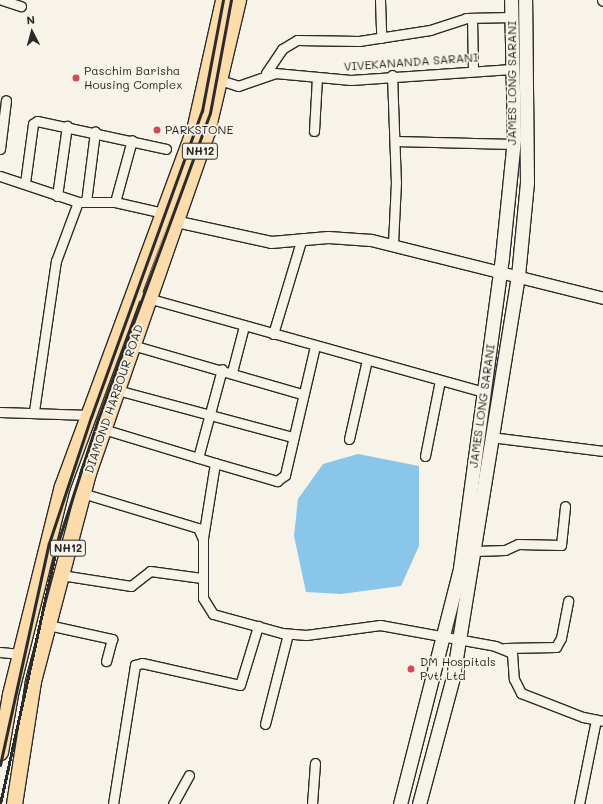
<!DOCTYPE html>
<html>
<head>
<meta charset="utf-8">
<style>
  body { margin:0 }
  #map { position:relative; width:603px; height:804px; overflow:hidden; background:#f7f3e8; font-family:Mali,sans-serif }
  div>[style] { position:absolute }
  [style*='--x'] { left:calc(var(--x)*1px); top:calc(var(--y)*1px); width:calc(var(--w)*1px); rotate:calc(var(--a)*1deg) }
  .water>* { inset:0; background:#8ac5ea }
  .roads { filter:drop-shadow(1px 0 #2b2b2b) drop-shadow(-1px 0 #2b2b2b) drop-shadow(0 1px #2b2b2b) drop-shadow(0 -1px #2b2b2b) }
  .minor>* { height:9px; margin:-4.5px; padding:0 4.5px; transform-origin:4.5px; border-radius:4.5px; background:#f7f3e8 }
  .tertiary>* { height:11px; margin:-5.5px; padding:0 5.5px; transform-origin:5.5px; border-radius:5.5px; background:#f7f3e8 }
  .secondary>* { height:13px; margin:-6.5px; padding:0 6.5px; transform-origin:6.5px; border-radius:6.5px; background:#f7f3e8 }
  .trunk>* { height:15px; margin:-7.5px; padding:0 7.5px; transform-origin:7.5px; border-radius:7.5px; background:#fddcac }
  .rail>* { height:3px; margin:-1.5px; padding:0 1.5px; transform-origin:1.5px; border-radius:1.5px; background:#2b2b2b }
  .dots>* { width:11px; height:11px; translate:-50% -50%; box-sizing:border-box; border:2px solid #f7f3e8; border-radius:50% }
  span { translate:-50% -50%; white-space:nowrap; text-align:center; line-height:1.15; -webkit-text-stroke:3.5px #f7f3e8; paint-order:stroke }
  .shield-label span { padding:1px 3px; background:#f7f3e8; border:1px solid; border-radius:3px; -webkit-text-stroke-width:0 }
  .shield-label { font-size:11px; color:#2b2b2b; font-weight:700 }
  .street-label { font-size:12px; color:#2b2b2b }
  .poi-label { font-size:12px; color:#2b2b2b }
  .left { translate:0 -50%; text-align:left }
  .north { position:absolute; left:12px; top:12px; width:40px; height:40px; -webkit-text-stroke:3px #f7f3e8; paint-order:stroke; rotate:354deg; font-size:11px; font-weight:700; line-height:16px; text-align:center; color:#2b2b2b }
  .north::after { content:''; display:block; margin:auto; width:14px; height:18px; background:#2b2b2b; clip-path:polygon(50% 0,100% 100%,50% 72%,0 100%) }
</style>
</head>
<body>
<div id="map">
  <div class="water">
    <i style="clip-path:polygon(358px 454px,419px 466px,419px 546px,401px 586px,341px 594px,306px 592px,294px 536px,298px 499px,323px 464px)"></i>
  </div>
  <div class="roads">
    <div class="minor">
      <i style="--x:2;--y:0;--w:20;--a:18"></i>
      <i style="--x:380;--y:0;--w:38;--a:88"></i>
      <i style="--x:602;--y:0;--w:1;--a:45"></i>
      <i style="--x:472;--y:18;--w:52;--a:88.9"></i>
      <i style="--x:266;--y:73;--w:29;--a:-56"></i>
      <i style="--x:282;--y:49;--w:17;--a:-31"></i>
      <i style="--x:297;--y:40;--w:62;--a:0.9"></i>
      <i style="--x:359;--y:41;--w:72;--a:-8.8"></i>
      <i style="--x:430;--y:30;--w:38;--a:-18"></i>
      <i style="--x:466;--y:18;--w:46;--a:-1.2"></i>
      <i style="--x:392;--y:75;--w:107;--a:87.9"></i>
      <i style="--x:396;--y:182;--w:62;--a:92.8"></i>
      <i style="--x:220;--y:80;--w:19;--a:18"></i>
      <i style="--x:238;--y:86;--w:39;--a:-19"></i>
      <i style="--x:275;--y:73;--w:76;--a:5.3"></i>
      <i style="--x:351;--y:80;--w:161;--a:-3.9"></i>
      <i style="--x:314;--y:131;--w:54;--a:-86.8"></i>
      <i style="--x:395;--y:141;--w:118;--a:1.5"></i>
      <i style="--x:0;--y:149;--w:49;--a:-83"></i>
      <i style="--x:0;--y:176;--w:82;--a:18.4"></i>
      <i style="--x:78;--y:202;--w:37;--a:0"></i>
      <i style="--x:115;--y:202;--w:49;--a:12.9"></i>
      <i style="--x:25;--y:183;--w:60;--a:-82.3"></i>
      <i style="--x:33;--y:124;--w:5;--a:-37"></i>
      <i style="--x:37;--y:121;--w:132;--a:12.2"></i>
      <i style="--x:57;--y:196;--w:71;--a:-81.9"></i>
      <i style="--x:86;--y:202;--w:71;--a:-82.7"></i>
      <i style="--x:115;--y:202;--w:64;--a:-74.7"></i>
      <i style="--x:133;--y:294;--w:364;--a:15.6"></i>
      <i style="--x:273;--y:334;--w:100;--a:-73.2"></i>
      <i style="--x:132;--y:345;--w:177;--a:16.1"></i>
      <i style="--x:232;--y:372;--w:48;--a:-75.4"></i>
      <i style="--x:117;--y:390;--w:181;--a:15"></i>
      <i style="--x:34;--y:411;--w:152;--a:-81.7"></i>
      <i style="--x:56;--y:261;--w:63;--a:-69.6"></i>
      <i style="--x:0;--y:412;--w:89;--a:1.9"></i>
      <i style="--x:103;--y:429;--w:117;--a:16.9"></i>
      <i style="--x:491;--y:437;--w:113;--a:7.1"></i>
      <i style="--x:349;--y:439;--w:81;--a:-77.2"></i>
      <i style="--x:425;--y:456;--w:77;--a:-78.8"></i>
      <i style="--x:198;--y:458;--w:92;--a:-74.9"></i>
      <i style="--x:82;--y:493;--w:121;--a:16.8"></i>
      <i style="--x:198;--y:528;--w:12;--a:66"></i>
      <i style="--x:203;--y:539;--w:59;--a:90"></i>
      <i style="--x:203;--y:598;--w:19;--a:58"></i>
      <i style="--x:213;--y:614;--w:72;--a:15.4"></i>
      <i style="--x:282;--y:633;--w:24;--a:5"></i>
      <i style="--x:306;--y:635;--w:75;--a:-7.7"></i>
      <i style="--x:380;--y:625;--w:117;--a:10.3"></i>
      <i style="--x:495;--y:646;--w:18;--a:22"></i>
      <i style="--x:512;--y:653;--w:26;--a:86"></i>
      <i style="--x:514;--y:679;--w:16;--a:63"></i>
      <i style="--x:521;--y:693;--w:66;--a:21.2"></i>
      <i style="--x:583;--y:717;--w:20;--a:11"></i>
      <i style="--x:203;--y:538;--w:76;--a:-80.9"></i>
      <i style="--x:215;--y:463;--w:65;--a:16.2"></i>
      <i style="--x:277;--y:481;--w:10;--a:-37"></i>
      <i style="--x:285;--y:475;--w:132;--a:-76.9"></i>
      <i style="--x:475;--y:551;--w:30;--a:-2"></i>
      <i style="--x:505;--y:550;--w:14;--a:-25"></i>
      <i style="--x:518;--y:544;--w:43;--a:1.3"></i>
      <i style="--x:561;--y:545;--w:39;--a:-84"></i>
      <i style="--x:61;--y:575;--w:71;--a:8.9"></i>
      <i style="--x:131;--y:586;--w:24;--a:-38"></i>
      <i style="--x:150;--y:571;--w:52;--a:7.7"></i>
      <i style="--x:48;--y:625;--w:66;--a:12.3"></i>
      <i style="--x:112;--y:639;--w:23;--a:105"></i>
      <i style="--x:505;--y:648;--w:51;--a:-1.1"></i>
      <i style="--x:556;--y:647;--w:10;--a:-61"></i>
      <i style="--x:561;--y:638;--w:38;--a:-79"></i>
      <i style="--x:0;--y:652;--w:20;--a:6"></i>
      <i style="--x:265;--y:724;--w:93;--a:-75.7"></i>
      <i style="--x:113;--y:804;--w:141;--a:-81"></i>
      <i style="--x:135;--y:665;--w:7;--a:-16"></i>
      <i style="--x:142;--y:663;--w:100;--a:12.7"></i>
      <i style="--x:240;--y:685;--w:62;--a:-73"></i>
      <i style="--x:173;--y:804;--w:33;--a:-61"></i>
      <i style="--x:312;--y:804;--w:41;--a:-85.8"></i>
      <i style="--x:579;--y:804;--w:86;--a:-78.6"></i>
    </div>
    <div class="tertiary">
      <i style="--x:175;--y:221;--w:98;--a:12.3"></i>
      <i style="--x:271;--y:242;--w:57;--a:-5"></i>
      <i style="--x:328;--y:237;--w:43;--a:4"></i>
      <i style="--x:371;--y:240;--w:239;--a:14"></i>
    </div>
    <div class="secondary">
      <i style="--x:400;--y:804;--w:244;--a:-75.7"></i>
      <i style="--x:460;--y:568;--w:314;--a:-82.3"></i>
      <i style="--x:502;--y:257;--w:119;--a:-84.2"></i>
      <i style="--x:514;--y:139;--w:139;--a:-91.2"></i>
      <i style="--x:419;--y:804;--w:131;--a:-75"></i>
      <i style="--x:453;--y:677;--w:406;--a:-80.8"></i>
      <i style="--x:518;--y:276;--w:94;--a:-84.5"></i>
      <i style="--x:527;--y:182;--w:182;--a:-90.6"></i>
    </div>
    <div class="trunk">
      <i style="--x:0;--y:752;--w:59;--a:-80.2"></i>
      <i style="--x:10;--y:694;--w:214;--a:-76"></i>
      <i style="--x:62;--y:486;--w:380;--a:-69.7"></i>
      <i style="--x:194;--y:130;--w:133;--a:-77.4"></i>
      <i style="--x:14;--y:804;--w:124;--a:-81.2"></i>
      <i style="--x:33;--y:681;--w:215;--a:-75.2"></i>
      <i style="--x:88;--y:473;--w:362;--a:-70.8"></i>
      <i style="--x:207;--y:131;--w:135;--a:-76.7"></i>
    </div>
  </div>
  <div class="rail">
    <i style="--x:0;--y:765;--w:227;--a:-77.6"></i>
    <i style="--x:49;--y:543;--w:133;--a:-71.6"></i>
    <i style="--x:91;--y:417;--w:326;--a:-70.1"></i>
    <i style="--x:202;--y:111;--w:113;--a:-79.3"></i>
    <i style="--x:0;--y:804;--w:265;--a:-77.6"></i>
    <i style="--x:57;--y:545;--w:133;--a:-72"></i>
    <i style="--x:98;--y:419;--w:326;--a:-69.9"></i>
    <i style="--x:210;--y:113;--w:115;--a:-79.5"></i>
  </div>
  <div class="dots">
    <i style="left:76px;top:78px;background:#d1495b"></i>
    <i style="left:157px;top:130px;background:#d1495b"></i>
    <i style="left:411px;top:669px;background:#d1495b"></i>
  </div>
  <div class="shield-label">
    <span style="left:200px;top:151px">NH12</span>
    <span style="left:68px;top:548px">NH12</span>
  </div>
  <div class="street-label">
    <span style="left:411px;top:62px;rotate:-4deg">VIVEKANANDA SARANI</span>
    <span style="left:512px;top:83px;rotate:-90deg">JAMES LONG SARANI</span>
    <span style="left:114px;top:399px;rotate:-71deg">DIAMOND HARBOUR ROAD</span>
    <span style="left:482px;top:406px;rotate:-82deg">JAMES LONG SARANI</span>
  </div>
  <div class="poi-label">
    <span class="left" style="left:84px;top:78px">Paschim Barisha<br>Housing Complex</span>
    <span class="left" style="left:165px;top:130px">PARKSTONE</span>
    <span class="left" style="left:420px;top:669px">DM Hospitals<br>Pvt. Ltd</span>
  </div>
  <div class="north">N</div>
</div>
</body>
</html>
